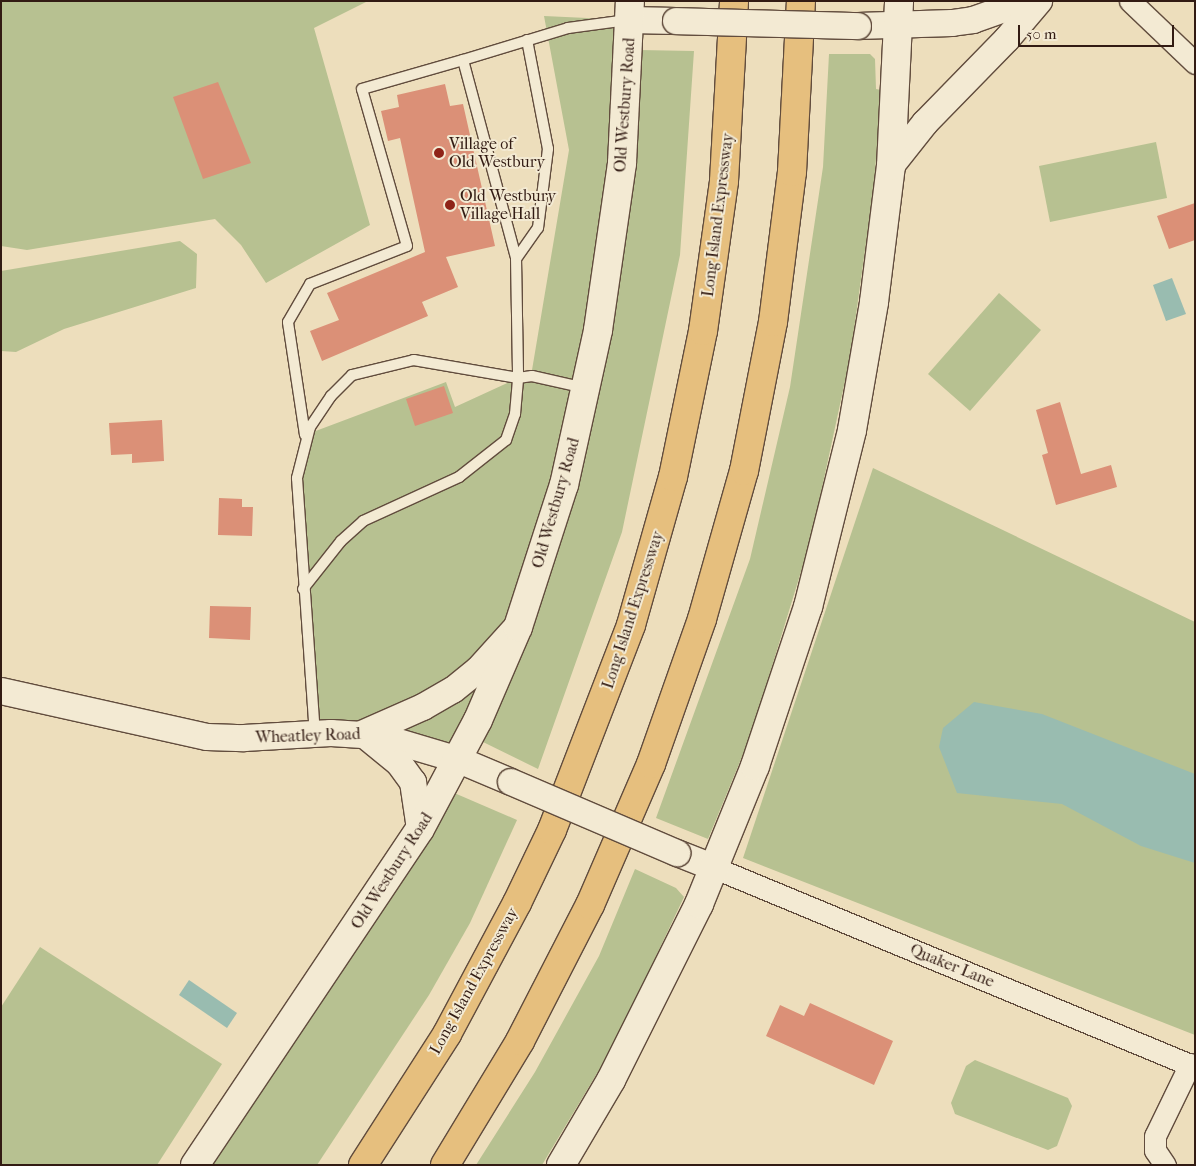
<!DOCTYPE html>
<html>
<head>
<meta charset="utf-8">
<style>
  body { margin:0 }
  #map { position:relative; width:1196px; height:1166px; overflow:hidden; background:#eddebc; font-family:"IM FELL French Canon",serif }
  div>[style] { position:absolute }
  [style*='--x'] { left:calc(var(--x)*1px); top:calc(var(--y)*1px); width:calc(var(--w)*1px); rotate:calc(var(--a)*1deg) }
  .green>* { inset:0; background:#b7c191 }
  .water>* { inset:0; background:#99bcb0 }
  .building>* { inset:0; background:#db9077 }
  .roads { filter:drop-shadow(1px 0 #614c3d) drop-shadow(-1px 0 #614c3d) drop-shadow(0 1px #614c3d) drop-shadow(0 -1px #614c3d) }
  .service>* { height:10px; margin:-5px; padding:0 5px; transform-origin:5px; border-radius:5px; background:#f3ead3 }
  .minor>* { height:21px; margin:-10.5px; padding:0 10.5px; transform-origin:10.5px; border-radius:10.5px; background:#f3ead3 }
  .tertiary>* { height:26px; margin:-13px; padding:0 13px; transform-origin:13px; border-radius:13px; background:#f3ead3 }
  .secondary>* { height:28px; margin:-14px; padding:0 14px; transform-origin:14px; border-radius:14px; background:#f3ead3 }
  .motorway>* { height:28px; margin:-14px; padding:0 14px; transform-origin:14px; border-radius:14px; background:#e6bf7e }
  .bridges { filter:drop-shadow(1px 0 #614c3d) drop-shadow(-1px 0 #614c3d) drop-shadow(0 1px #614c3d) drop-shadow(0 -1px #614c3d) }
  .tertiary-bridge>* { height:26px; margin:-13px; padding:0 13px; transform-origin:13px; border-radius:13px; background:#f3ead3 }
  .dots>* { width:14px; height:14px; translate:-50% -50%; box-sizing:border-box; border:2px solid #f3ead3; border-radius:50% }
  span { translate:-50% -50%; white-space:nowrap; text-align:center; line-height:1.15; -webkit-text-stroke:4px #f3ead3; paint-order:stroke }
  .street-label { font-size:16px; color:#321b13 }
  .poi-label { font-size:16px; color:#321b13 }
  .left { translate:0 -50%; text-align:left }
  .frame { position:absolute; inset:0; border:2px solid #321b13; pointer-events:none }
  .scale { position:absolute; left:1018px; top:25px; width:156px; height:22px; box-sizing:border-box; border:2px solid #321b13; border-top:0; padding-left:6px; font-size:15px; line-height:18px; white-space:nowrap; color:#321b13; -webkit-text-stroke:4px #f3ead3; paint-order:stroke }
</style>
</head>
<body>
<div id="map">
  <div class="green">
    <i style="clip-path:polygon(1px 1px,368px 1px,314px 28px,370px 225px,266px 283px,241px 245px,215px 219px,27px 250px,1px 246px)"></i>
    <i style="clip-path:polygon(544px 16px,630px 20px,586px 389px,459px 760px,315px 733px,297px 478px,305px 435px,446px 382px,455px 407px,518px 378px,531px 376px,569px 150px)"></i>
    <i style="clip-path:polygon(639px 50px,694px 51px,680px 255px,622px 532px,538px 769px,481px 741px,536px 612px)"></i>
    <i style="clip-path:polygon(829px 54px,870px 54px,875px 59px,876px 89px,881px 90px,874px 186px,850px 358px,811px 539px,751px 735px,708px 839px,656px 818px,750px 559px,790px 387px,823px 167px)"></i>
    <i style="clip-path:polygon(1156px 142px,1167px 198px,1050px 222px,1039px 166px)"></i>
    <i style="clip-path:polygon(180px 241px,197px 254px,196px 288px,64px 329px,16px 352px,1px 351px,1px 271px)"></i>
    <i style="clip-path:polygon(999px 293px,1041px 330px,970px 411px,928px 374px)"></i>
    <i style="clip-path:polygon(873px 468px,1195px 622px,1195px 1035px,743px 858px)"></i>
    <i style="clip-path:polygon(452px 792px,517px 820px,470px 923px,429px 995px,317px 1165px,208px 1165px)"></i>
    <i style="clip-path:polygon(635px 869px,676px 888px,684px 897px,614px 1045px,542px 1165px,476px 1165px,535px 1072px,599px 956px)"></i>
    <i style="clip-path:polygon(40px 947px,222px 1064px,157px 1165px,1px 1165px,1px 1007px)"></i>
    <i style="clip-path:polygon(975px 1060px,1068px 1098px,1072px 1106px,1057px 1146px,1048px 1150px,955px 1114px,951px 1103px,966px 1066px)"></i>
  </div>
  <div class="water">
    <i style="clip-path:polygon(1172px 278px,1186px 314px,1166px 321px,1153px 285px)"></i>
    <i style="clip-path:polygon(974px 702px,1042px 714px,1195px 774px,1195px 863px,1141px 846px,1062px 804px,957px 793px,939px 747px,943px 728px)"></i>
    <i style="clip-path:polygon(189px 980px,237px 1013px,227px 1028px,179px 995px)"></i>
  </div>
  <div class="building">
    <i style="clip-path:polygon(218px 82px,251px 163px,203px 179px,173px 97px)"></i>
    <i style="clip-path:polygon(445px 84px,450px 106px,463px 104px,495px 246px,446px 257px,458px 287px,422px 302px,428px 316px,322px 361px,310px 331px,339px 320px,327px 293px,425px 252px,400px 138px,388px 141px,381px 111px,399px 107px,397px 95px)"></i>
    <i style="clip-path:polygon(1195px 203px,1195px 240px,1169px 249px,1157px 216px)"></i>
    <i style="clip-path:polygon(444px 386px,453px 413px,415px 426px,406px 399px)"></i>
    <i style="clip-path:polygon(1060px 402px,1081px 474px,1111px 465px,1117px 487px,1056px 505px,1042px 455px,1048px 453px,1036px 410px)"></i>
    <i style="clip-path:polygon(162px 420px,164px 461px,132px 463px,132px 454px,111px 455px,109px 423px)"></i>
    <i style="clip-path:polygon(219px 498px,242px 499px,242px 507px,253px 507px,252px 536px,218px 535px)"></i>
    <i style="clip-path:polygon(210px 606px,251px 607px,250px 640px,209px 638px)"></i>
    <i style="clip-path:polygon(810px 1003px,893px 1041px,874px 1085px,766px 1036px,780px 1005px,804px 1016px)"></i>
  </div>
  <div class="roads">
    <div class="service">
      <i style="--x:463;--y:60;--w:110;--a:-16.9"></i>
      <i style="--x:568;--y:28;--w:60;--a:-7.7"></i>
      <i style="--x:516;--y:259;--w:38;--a:-55"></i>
      <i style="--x:538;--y:228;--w:80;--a:-82.8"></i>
      <i style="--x:548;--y:149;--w:111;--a:-100.9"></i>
      <i style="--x:305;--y:435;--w:114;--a:-98.6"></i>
      <i style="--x:288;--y:322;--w:44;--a:-59.9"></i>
      <i style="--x:310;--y:284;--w:104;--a:-21.4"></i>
      <i style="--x:407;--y:246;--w:163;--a:-106"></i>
      <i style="--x:362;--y:89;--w:105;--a:-16"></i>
      <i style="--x:463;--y:60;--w:205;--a:75"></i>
      <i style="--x:516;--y:258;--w:120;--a:89"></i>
      <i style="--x:518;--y:378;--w:106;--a:-170.2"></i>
      <i style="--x:414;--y:360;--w:64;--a:166.4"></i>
      <i style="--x:352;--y:375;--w:30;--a:135"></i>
      <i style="--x:331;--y:396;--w:37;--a:124"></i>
      <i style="--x:310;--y:427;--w:53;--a:104.3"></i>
      <i style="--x:297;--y:478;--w:256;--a:86"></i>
      <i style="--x:303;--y:589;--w:61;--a:-51.6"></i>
      <i style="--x:341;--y:541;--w:30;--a:-42"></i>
      <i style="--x:363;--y:521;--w:106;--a:-24.6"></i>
      <i style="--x:459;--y:477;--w:60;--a:-38.2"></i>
      <i style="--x:506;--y:440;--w:28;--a:-71"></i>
      <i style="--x:515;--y:414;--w:36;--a:-85"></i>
      <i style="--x:518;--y:378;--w:14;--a:-8"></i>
      <i style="--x:532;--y:376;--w:54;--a:12.8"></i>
    </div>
    <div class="minor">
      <i style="--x:1130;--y:1;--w:90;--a:43.6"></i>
      <i style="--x:715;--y:868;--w:520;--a:22.52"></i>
      <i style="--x:1165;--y:1165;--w:18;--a:-124"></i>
      <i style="--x:1155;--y:1150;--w:14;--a:-90"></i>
      <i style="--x:1155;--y:1136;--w:80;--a:-64.1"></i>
    </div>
    <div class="tertiary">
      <i style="--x:630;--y:20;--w:46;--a:1.2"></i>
      <i style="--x:858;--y:26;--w:94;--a:-1.8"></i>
      <i style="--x:952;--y:23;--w:21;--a:-8"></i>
      <i style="--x:973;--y:20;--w:57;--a:-19.4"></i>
      <i style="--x:891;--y:166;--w:55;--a:-51.7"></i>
      <i style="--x:925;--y:123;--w:117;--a:-45.7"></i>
      <i style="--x:1007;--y:39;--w:50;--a:-49.9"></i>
      <i style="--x:1;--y:691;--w:211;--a:12.6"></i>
      <i style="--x:207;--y:737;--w:37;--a:2"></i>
      <i style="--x:244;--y:738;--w:87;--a:-3.3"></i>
      <i style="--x:331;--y:733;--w:47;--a:3.7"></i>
      <i style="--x:378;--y:736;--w:84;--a:16.5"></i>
      <i style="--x:459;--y:760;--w:56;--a:22.9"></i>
      <i style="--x:362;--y:734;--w:67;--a:-23.9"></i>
      <i style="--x:423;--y:707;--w:34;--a:-30"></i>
      <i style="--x:453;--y:690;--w:32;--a:-39"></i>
      <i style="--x:478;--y:670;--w:55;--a:-47.9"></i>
      <i style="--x:367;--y:737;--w:41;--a:39.1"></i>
      <i style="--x:399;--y:763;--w:24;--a:54"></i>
      <i style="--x:413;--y:782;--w:48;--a:81.5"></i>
      <i style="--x:677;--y:853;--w:41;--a:21.5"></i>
    </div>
    <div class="secondary">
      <i style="--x:195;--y:1165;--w:404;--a:-56.2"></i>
      <i style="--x:420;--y:829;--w:123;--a:-62"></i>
      <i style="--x:478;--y:720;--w:101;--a:-66.7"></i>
      <i style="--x:518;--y:627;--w:149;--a:-72.1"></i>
      <i style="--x:564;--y:485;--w:159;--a:-77.6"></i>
      <i style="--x:598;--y:330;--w:169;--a:-81.8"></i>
      <i style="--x:622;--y:163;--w:162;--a:-87.2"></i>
      <i style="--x:561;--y:1165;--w:99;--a:-59.5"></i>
      <i style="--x:611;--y:1080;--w:197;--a:-63.4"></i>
      <i style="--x:699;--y:904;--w:149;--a:-67.9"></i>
      <i style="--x:755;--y:766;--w:168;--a:-71.6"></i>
      <i style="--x:808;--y:607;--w:182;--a:-76"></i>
      <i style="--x:852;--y:430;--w:130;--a:-80.2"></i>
      <i style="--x:874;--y:302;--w:137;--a:-82.9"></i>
      <i style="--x:891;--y:166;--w:165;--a:-87.2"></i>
    </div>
    <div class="motorway">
      <i style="--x:363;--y:1165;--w:156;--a:-57.3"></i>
      <i style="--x:447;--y:1034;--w:149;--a:-61.9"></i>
      <i style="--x:517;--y:903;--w:81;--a:-64.4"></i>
      <i style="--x:552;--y:830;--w:220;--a:-68.9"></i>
      <i style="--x:631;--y:625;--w:154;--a:-74.2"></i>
      <i style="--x:673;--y:477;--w:149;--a:-78.4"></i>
      <i style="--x:703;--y:331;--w:151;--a:-82"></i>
      <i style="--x:724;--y:181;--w:180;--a:-86.8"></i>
      <i style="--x:445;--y:1165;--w:145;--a:-58.8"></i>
      <i style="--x:520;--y:1041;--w:153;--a:-62.8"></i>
      <i style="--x:590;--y:905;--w:154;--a:-66.6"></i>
      <i style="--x:651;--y:764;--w:154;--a:-70.6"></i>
      <i style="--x:702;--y:619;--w:154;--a:-74.2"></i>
      <i style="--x:744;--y:471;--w:152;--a:-79"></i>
      <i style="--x:773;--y:322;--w:151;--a:-82.8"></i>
      <i style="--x:792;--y:172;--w:171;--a:-87"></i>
    </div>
  </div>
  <div class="bridges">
    <div class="tertiary-bridge">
      <i style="--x:676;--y:21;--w:182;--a:1.6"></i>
      <i style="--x:511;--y:782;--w:181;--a:23.2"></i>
    </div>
  </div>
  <div class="dots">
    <i style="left:439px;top:153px;background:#8f2418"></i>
    <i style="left:450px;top:205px;background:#8f2418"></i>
  </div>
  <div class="street-label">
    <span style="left:625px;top:105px;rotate:-86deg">Old Westbury Road</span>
    <span style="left:718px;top:215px;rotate:-83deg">Long Island Expressway</span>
    <span style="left:556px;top:503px;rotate:-74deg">Old Westbury Road</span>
    <span style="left:633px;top:610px;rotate:-72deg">Long Island Expressway</span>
    <span style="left:308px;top:736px;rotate:-2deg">Wheatley Road</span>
    <span style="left:392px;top:871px;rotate:-57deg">Old Westbury Road</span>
    <span style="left:952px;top:966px;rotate:22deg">Quaker Lane</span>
    <span style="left:474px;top:981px;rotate:-61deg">Long Island Expressway</span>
  </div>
  <div class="poi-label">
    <span class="left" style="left:449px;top:153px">Village of<br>Old Westbury</span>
    <span class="left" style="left:460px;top:205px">Old Westbury<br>Village Hall</span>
  </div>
  <div class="frame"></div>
  <div class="scale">50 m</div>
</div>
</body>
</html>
